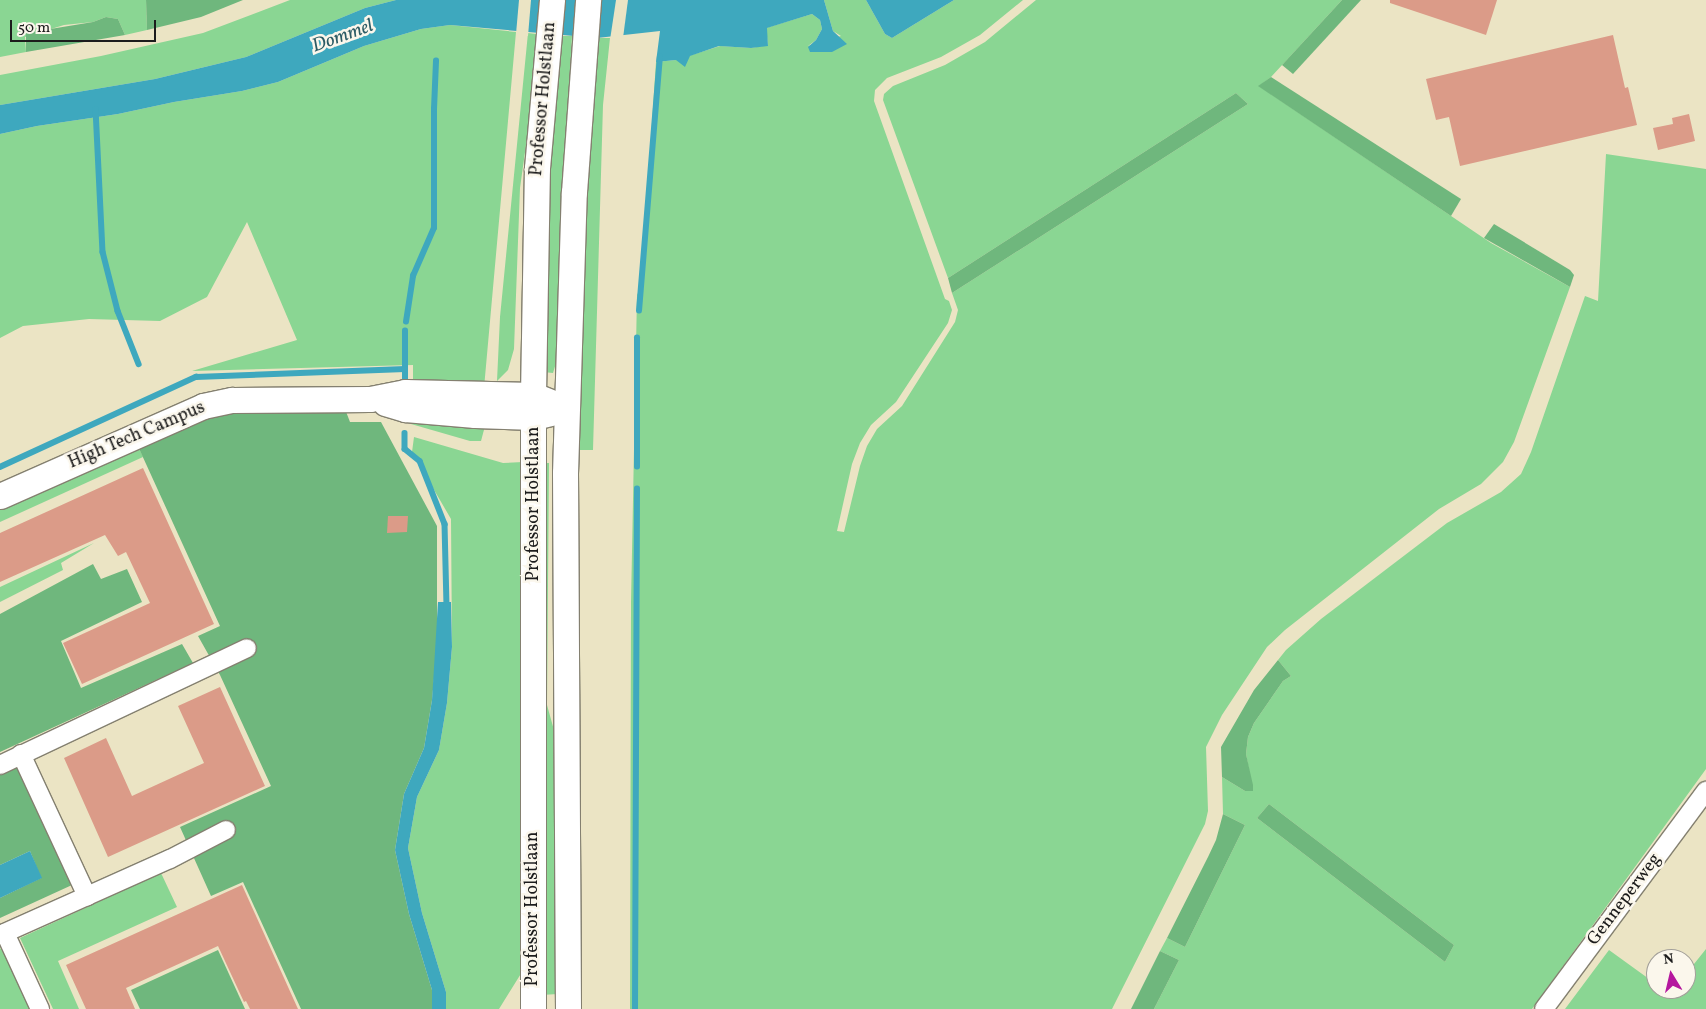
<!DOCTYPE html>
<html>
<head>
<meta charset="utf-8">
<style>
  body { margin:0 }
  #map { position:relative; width:1706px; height:1009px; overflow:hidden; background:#ebe4c4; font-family:Vollkorn,serif }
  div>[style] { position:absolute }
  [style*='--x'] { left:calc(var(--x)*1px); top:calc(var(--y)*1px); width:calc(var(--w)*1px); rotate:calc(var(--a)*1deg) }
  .green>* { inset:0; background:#8ad693 }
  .forest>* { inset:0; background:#6fb77d }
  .water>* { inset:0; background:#3ea8be }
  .pier>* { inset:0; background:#ebe4c4 }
  .stream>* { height:5.5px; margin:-2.75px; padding:0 2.75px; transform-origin:2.75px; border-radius:2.75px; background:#3ea8be }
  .building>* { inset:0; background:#db9b88 }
  .roads { filter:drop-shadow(1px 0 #848070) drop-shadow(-1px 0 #848070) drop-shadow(0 1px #848070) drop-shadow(0 -1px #848070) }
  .street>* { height:18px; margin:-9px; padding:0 9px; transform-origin:9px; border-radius:9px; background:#fff }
  .secondary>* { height:25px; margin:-12.5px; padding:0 12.5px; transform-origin:12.5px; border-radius:12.5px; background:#fff }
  span { translate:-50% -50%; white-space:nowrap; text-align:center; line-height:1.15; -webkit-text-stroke:5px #fbf7ec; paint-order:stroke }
  .street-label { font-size:18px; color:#1c1c1c }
  .water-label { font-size:19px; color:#2b5b65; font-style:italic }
  .north { position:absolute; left:1646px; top:949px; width:50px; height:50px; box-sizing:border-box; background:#fbf7ec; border:1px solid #a29f99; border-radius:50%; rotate:351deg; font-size:14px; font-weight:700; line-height:20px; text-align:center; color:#1c1c1c }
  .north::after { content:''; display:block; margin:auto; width:18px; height:22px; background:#b5179e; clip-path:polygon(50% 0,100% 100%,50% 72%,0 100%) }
  .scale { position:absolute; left:10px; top:20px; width:146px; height:22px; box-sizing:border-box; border:2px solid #1c1c1c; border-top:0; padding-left:6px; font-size:15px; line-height:18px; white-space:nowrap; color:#1c1c1c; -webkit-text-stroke:4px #fbf7ec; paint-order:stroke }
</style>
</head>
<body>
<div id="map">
  <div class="green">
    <i style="clip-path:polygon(0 0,146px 0,147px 30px,125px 35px,118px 19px,106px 17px,93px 22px,64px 25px,25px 37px,26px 52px,0 57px)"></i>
    <i style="clip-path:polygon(290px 0,396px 0,365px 8px,246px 57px,155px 79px,0 105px,0 75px,101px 56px,203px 33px)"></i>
    <i style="clip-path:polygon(824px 0,866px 0,885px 34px,892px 38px,954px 0,1023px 0,980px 35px,941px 57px,887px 78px,875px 90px,874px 101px,945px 299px,949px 301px,952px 310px,948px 323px,896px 402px,871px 425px,860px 443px,852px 464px,837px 531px,844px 532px,860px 466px,867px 446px,877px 429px,902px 406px,955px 322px,958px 310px,952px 293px,1248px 104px,1236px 93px,948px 278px,883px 100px,884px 94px,893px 86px,945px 65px,985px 42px,1036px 0,1342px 0,1271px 77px,1259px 86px,1491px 243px,1570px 287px,1514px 442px,1503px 462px,1481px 484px,1439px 509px,1285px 630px,1267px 647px,1222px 715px,1206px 747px,1208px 811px,1205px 824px,1112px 1009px,630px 1009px,631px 603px,637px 295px,641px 287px,656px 62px,676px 60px,720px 46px,751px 48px,768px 45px,766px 28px,812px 14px,820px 20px,822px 29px,816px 40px,808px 46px,841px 36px,833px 31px)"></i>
    <i style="clip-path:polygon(450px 25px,516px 32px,484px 388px,413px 387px,413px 365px,192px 371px,297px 340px,247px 222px,207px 297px,160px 321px,89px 319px,23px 326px,0 338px,0 134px,37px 126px,118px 114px,174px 102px,242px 91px,278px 82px,364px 46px,421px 29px)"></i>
    <i style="clip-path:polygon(528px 33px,536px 34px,530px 116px,520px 188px,514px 349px,508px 370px,497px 381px,500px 317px)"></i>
    <i style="clip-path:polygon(561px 36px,572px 36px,564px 192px,560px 362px,556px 363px,553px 373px,543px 372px,548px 191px,553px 117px)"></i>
    <i style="clip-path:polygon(597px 38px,610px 38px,603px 105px,593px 450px,578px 450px,583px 193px)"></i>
    <i style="clip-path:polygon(evenodd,1606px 154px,1706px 169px,1706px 769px,1532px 1009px,1154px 1009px,1179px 960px,1160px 951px,1167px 938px,1185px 947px,1245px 825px,1223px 814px,1222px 777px,1245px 791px,1253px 791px,1246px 754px,1248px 737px,1254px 723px,1283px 681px,1291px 676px,1278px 660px,1286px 650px,1321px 619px,1447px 523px,1501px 492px,1521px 474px,1531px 452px,1585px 296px,1598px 301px,1606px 154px,1269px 804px,1454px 945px,1445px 962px,1257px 818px,1269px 804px)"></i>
    <i style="clip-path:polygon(411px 420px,485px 426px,481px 441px,470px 441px,411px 424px)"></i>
    <i style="clip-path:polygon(414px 437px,503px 463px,523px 462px,522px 972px,499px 1009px,446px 1009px,446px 992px,422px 913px,408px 848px,417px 797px,439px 750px,447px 703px,452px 647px,451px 519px,412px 452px)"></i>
    <i style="clip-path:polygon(136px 442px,143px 457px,0 522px,0 505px)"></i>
    <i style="clip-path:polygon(542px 463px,549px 463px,547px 705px,557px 741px,558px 994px,541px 995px)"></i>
    <i style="clip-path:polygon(94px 543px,61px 563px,63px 570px,0 602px,0 587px)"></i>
    <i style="clip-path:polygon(161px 873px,177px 907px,58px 961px,79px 1009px,53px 1009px,20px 938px)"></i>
    <i style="clip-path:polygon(0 948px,4px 953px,30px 1009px,0 1009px)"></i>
    <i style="clip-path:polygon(1706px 949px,1706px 1009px,1565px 1009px,1609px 950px,1656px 984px,1656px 989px,1663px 989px,1670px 994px,1674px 989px,1686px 989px,1686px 974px)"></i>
  </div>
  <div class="forest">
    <i style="clip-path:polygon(146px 0,243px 0,201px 17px,147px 30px)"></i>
    <i style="clip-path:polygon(1342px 0,1361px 0,1293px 74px,1282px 65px)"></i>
    <i style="clip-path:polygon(106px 17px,118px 19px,125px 35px,26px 52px,26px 33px,93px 22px)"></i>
    <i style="clip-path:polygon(1271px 77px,1461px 199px,1451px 216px,1258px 86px)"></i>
    <i style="clip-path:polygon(1236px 93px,1248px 104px,952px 293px,948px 278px)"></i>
    <i style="clip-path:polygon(1494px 224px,1570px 270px,1574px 275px,1570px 287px,1484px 238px)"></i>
    <i style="clip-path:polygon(345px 409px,350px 422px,381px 422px,437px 526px,437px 646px,432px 700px,424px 748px,404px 794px,395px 850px,409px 914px,432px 990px,432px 1009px,301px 1009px,243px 882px,211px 896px,180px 827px,271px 786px,220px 675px,198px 636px,220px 626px,136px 442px,193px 417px,233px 410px)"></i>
    <i style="clip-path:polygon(93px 564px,101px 579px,127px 569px,142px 602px,61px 641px,81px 688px,182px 644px,193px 663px,0 752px,0 614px)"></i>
    <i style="clip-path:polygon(1278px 660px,1291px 676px,1283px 681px,1254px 723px,1248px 737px,1246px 754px,1253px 785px,1253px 791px,1245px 791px,1222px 777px,1221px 747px,1254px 690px)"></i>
    <i style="clip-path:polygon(17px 766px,72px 885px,0 918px,0 898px,41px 878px,30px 851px,0 865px,0 773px)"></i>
    <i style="clip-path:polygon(1269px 804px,1454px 945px,1445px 962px,1257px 818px)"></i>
    <i style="clip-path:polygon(1223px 814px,1245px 825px,1185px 947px,1167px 938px,1208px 857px,1216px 840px)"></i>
    <i style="clip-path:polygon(218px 950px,245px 1009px,140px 1009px,131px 990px)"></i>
    <i style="clip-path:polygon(1160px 951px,1179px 960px,1154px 1009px,1131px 1009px)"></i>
  </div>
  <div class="water">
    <i style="clip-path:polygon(396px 0,824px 0,833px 31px,847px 44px,832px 52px,810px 52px,808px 47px,816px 40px,822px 29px,820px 20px,812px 14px,767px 28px,768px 46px,751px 48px,719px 46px,690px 56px,685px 67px,676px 60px,656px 62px,660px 31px,597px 38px,450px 25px,421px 29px,364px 46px,278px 82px,242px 91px,174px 102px,118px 114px,37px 126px,0 134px,0 105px,155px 79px,246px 57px,365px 8px)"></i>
    <i style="clip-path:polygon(866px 0,954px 0,892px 38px,885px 34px)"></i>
    <i style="clip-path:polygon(438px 602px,451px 602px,452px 647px,447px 703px,439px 750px,417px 797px,408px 848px,422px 913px,446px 992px,446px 1009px,432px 1009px,432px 990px,409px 914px,395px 850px,404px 794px,424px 748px,432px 700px)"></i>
    <i style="clip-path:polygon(30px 851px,42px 878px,0 898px,0 865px)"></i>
  </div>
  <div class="pier">
    <i style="clip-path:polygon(519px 0,531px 0,528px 36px,516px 34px)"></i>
    <i style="clip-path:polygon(616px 0,628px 0,623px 38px,610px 40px)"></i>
  </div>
  <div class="stream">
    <i style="--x:96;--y:109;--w:143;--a:87.2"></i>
    <i style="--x:103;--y:252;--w:61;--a:75.7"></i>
    <i style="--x:118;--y:311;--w:57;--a:68.4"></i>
    <i style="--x:639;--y:311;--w:255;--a:-85.3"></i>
    <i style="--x:406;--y:322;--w:47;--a:-81.3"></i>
    <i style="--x:413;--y:276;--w:52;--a:-66.4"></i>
    <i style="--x:434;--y:228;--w:119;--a:-90"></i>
    <i style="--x:434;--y:109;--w:48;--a:-87.6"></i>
    <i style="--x:405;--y:385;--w:54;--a:-90"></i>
    <i style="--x:405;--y:433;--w:16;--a:90"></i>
    <i style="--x:405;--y:449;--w:19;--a:39"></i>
    <i style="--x:420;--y:461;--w:68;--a:68.4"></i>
    <i style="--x:445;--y:524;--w:83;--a:88.6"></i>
    <i style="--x:0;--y:467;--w:216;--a:-24.7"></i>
    <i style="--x:196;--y:377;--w:209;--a:-2.2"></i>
    <i style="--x:637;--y:467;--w:129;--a:-90"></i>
    <i style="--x:635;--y:1009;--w:520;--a:-89.78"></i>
  </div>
  <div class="building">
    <i style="clip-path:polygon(1390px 0,1497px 0,1486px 35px,1390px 3px)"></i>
    <i style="clip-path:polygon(1613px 35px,1625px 88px,1628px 87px,1637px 125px,1460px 166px,1449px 117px,1436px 120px,1426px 79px)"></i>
    <i style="clip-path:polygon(1689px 114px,1695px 141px,1658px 150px,1653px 128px,1673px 124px,1672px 118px)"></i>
    <i style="clip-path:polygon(143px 468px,214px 624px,82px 684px,63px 643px,150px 603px,126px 552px,118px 556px,105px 535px,0 582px,0 533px)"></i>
    <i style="clip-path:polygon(388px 516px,408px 516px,407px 532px,387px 533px)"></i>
    <i style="clip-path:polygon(220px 687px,265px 786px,108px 857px,64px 758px,106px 738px,132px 796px,204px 763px,178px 706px)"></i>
    <i style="clip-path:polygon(242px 885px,298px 1009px,250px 1009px,246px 1001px,244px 1002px,218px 946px,126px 988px,135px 1009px,86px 1009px,66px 965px)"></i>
  </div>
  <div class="roads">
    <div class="street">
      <i style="--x:21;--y:754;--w:157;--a:65.1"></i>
      <i style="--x:0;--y:765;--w:273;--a:-25.3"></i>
      <i style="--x:5;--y:933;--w:84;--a:65.3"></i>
      <i style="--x:0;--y:935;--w:186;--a:-24.1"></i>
      <i style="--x:170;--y:859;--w:63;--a:-27.4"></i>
      <i style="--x:1544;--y:1009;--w:272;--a:-53.4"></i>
    </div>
    <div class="secondary">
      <i style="--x:385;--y:403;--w:21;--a:17"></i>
      <i style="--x:405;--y:409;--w:70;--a:4.9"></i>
      <i style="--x:475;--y:415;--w:59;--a:1.9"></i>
      <i style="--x:534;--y:417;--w:17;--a:-13"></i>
      <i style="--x:0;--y:496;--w:222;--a:-23.9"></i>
      <i style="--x:203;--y:406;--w:30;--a:-12"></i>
      <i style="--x:232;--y:400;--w:138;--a:-0.4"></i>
      <i style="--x:370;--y:399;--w:36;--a:-11"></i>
      <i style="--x:405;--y:392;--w:128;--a:1.3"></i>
      <i style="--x:533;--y:395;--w:17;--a:21"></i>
      <i style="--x:533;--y:1009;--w:614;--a:-90"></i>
      <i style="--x:533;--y:395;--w:227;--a:-89"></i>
      <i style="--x:537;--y:168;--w:169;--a:-84.9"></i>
      <i style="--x:568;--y:1009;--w:536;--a:-90.32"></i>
      <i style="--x:565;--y:473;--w:281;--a:-88.2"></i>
      <i style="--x:574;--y:192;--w:193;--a:-85.8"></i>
    </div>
  </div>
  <div class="street-label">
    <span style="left:544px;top:99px;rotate:-85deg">Professor Holstlaan</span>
    <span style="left:137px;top:436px;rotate:-23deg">High Tech Campus</span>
    <span style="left:534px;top:504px;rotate:-90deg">Professor Holstlaan</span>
    <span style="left:1625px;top:900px;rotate:-53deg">Genneperweg</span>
    <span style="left:533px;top:909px;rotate:-90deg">Professor Holstlaan</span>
  </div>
  <div class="water-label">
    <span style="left:343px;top:37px;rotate:-20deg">Dommel</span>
  </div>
  <div class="north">N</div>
  <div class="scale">50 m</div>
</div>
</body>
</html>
